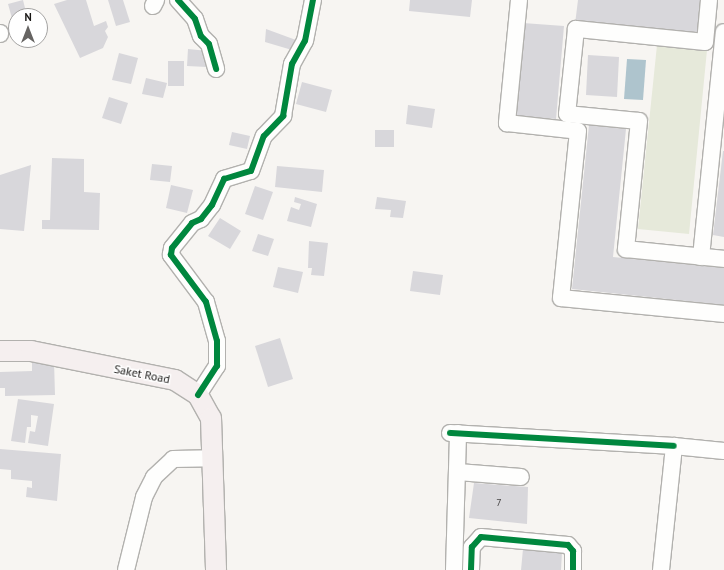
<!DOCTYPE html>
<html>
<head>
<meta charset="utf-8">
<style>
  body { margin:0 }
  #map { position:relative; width:724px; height:570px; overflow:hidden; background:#f7f5f2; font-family:"PT Sans",sans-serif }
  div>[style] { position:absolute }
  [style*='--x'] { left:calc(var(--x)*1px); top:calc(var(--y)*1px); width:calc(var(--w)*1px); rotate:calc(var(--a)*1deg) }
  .green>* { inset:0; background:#e6e9da }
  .water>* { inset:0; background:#aec4cd }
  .building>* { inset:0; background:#d8d7db }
  .roads { filter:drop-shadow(1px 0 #b2b1ae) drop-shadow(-1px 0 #b2b1ae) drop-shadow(0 1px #b2b1ae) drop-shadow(0 -1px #b2b1ae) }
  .minor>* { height:16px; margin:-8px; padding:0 8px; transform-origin:8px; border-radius:8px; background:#fefefd }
  .major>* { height:20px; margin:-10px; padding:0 10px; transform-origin:10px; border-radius:10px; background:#f5efef }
  .cycleway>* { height:6px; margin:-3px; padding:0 3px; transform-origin:3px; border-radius:3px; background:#00873e }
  span { translate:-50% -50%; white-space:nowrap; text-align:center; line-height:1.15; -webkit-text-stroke:3px #fff; paint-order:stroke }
  .number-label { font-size:10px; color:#484646 }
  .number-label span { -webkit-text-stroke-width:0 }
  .street-label { font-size:12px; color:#181614 }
  .north { position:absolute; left:8px; top:8px; width:40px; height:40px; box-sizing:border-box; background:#fff; border:1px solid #a3a2a1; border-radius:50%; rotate:0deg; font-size:11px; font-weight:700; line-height:16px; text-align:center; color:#181614 }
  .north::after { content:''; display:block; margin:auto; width:14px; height:18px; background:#666462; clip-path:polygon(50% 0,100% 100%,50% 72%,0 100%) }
</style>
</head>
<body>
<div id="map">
  <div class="green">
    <i style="clip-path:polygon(657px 45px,707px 50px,689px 234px,638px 229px)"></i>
  </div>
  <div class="water">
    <i style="clip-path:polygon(627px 59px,646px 60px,643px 100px,624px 99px)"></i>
  </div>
  <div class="building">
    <i style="clip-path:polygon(23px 0,27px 16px,16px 16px,16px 21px,13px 22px,8px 4px)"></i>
    <i style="clip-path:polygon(67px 0,86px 0,94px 26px,106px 21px,108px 27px,105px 31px,108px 37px,103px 48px,80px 58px,54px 4px)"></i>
    <i style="clip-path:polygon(108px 0,123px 0,130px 22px,116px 26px)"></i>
    <i style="clip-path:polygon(410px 0,472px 0,470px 17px,409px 11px)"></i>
    <i style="clip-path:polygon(578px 0,700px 0,697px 36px,575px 24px)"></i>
    <i style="clip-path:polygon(523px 23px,564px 26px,556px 119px,514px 116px)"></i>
    <i style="clip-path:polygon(266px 29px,296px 40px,292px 50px,265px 42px)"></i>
    <i style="clip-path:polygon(188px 49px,208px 51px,207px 67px,187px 66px)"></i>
    <i style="clip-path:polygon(119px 53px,138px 58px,131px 84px,112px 80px)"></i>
    <i style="clip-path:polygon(588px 55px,619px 57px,617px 97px,586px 95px)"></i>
    <i style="clip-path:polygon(168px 61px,184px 61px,184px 86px,168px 86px)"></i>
    <i style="clip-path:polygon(146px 78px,167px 83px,163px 98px,142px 94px)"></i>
    <i style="clip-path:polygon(302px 82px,332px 90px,326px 112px,296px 104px)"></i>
    <i style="clip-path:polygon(109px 97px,128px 103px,121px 124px,102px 118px)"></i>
    <i style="clip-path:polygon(408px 105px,435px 109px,432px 128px,406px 124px)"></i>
    <i style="clip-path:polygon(589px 125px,626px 129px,613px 257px,724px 268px,724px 305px,572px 289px)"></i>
    <i style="clip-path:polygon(375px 130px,394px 130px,394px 147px,375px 147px)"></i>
    <i style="clip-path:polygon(232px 132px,250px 136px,247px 149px,229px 145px)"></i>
    <i style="clip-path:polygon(723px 151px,724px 151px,724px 237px,713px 235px)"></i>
    <i style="clip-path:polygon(52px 158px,84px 159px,84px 192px,100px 193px,99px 230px,42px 229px,42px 220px,50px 220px)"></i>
    <i style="clip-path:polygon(152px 164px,172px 166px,170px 182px,150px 180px)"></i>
    <i style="clip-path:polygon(31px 165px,24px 231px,0 229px,0 175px)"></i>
    <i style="clip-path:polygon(277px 166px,324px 170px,322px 192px,275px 187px)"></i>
    <i style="clip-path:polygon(171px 185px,193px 190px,187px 213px,166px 208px)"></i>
    <i style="clip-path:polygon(255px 186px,273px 192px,263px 220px,245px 214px)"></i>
    <i style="clip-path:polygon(295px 197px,317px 204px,311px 227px,287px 221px,291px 207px,299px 210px,301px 204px,294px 202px)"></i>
    <i style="clip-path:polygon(377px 197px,406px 201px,403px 218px,390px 217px,391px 210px,375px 209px)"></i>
    <i style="clip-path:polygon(220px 218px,241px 231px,230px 249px,208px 236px)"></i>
    <i style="clip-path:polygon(258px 234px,274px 239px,268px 256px,252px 251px)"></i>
    <i style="clip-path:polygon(309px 241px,328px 243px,324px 276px,311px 275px,312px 268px,308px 268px)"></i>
    <i style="clip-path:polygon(278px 267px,303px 272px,298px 293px,273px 287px)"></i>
    <i style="clip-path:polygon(413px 271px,443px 275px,440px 295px,410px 291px)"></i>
    <i style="clip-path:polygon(280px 338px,293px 379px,268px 387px,255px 346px)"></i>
    <i style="clip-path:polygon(32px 361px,54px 361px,55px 395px,5px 396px,5px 388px,0 388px,0 372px,32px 371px)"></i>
    <i style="clip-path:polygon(18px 399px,54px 404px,48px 446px,28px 443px,30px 431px,35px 432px,38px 416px,31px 415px,31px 427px,27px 427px,25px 443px,11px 441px)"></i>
    <i style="clip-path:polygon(0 449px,61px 454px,57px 501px,26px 497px,27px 487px,32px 488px,32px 481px,11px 479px,11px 470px,0 469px)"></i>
    <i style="clip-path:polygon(474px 483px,528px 487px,527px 524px,469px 518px)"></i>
    <i style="clip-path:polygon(523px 549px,562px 552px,561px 570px,521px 570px)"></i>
  </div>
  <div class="roads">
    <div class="minor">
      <i style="--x:178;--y:0;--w:25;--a:48"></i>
      <i style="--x:195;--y:19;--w:18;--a:71"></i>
      <i style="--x:201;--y:36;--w:11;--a:45"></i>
      <i style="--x:209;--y:44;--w:26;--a:74"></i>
      <i style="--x:519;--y:0;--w:124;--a:95.6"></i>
      <i style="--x:507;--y:123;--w:71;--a:6.4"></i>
      <i style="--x:578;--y:131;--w:168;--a:95.8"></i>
      <i style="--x:561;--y:298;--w:164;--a:5.6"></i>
      <i style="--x:709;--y:0;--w:42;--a:95.4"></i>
      <i style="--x:705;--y:42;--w:130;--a:-174.2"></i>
      <i style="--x:576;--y:29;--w:85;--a:96"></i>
      <i style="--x:567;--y:114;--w:72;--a:5.6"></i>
      <i style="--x:639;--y:121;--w:129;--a:95.8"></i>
      <i style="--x:626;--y:249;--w:99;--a:5.8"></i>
      <i style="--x:153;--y:6;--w:7;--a:-63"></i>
      <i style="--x:0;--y:33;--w:1;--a:90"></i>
      <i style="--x:701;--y:257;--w:226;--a:-84.2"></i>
      <i style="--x:198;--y:395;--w:35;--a:-57"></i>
      <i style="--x:217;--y:366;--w:25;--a:-90"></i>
      <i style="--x:217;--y:341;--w:41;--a:-105.8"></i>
      <i style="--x:206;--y:302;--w:59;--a:-126.7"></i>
      <i style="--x:171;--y:255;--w:7;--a:-82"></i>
      <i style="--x:172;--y:248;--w:32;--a:-51"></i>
      <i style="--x:192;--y:223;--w:10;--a:-24"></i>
      <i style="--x:201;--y:219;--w:18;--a:-52"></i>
      <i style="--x:212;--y:205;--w:29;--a:-65"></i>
      <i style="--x:224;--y:179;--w:28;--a:-17"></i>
      <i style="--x:251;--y:171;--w:37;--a:-70"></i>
      <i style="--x:264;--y:136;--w:28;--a:-46"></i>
      <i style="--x:283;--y:116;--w:53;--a:-80.2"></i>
      <i style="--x:292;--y:64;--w:26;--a:-61"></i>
      <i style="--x:305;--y:41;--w:42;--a:-79"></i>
      <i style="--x:450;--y:433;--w:224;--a:3.3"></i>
      <i style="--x:458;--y:472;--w:63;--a:4.5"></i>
      <i style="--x:126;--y:570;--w:75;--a:-76.1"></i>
      <i style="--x:144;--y:497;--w:22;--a:-63"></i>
      <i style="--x:154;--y:477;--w:26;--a:-43"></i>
      <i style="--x:173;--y:459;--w:39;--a:-1"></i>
      <i style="--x:454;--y:570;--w:137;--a:-88.3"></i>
      <i style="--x:471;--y:570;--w:23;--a:-88"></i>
      <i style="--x:472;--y:547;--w:13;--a:-48"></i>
      <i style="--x:481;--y:537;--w:87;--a:5.3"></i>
      <i style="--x:568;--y:545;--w:8;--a:50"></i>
      <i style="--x:573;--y:551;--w:19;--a:90"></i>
      <i style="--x:661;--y:570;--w:125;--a:-84"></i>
      <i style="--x:674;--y:446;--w:50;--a:5.7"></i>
    </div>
    <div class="major">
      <i style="--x:0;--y:351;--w:31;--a:0"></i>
      <i style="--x:31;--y:351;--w:147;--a:11.4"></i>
      <i style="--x:175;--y:380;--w:27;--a:33"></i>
      <i style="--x:198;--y:395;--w:26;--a:61"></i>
      <i style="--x:211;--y:418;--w:152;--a:88.1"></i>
    </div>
  </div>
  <div class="cycleway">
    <i style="--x:178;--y:0;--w:25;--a:48"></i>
    <i style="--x:195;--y:19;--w:18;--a:71"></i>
    <i style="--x:201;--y:36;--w:11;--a:45"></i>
    <i style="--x:209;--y:44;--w:26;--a:74"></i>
    <i style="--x:198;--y:395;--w:35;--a:-57"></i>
    <i style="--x:217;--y:366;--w:25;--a:-90"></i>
    <i style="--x:217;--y:341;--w:41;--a:-105.8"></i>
    <i style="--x:206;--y:302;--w:59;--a:-126.7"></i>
    <i style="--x:171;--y:255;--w:7;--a:-82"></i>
    <i style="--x:172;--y:248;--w:32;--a:-51"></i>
    <i style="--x:192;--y:223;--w:10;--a:-24"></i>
    <i style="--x:201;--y:219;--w:18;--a:-52"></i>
    <i style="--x:212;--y:205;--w:29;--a:-65"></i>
    <i style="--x:224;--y:179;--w:28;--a:-17"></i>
    <i style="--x:251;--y:171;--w:37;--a:-70"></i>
    <i style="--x:264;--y:136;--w:28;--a:-46"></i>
    <i style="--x:283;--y:116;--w:53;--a:-80.2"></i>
    <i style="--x:292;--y:64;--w:26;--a:-61"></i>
    <i style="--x:305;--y:41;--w:42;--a:-79"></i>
    <i style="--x:450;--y:433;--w:224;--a:3.3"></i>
    <i style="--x:471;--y:570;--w:23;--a:-88"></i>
    <i style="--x:472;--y:547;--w:13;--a:-48"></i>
    <i style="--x:481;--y:537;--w:87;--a:5.3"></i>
    <i style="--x:568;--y:545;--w:8;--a:50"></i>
    <i style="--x:573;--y:551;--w:19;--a:90"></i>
  </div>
  <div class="number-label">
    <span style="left:499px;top:503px">7</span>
  </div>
  <div class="street-label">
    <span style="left:142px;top:374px;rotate:11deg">Saket Road</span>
  </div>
  <div class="north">N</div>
</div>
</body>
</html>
